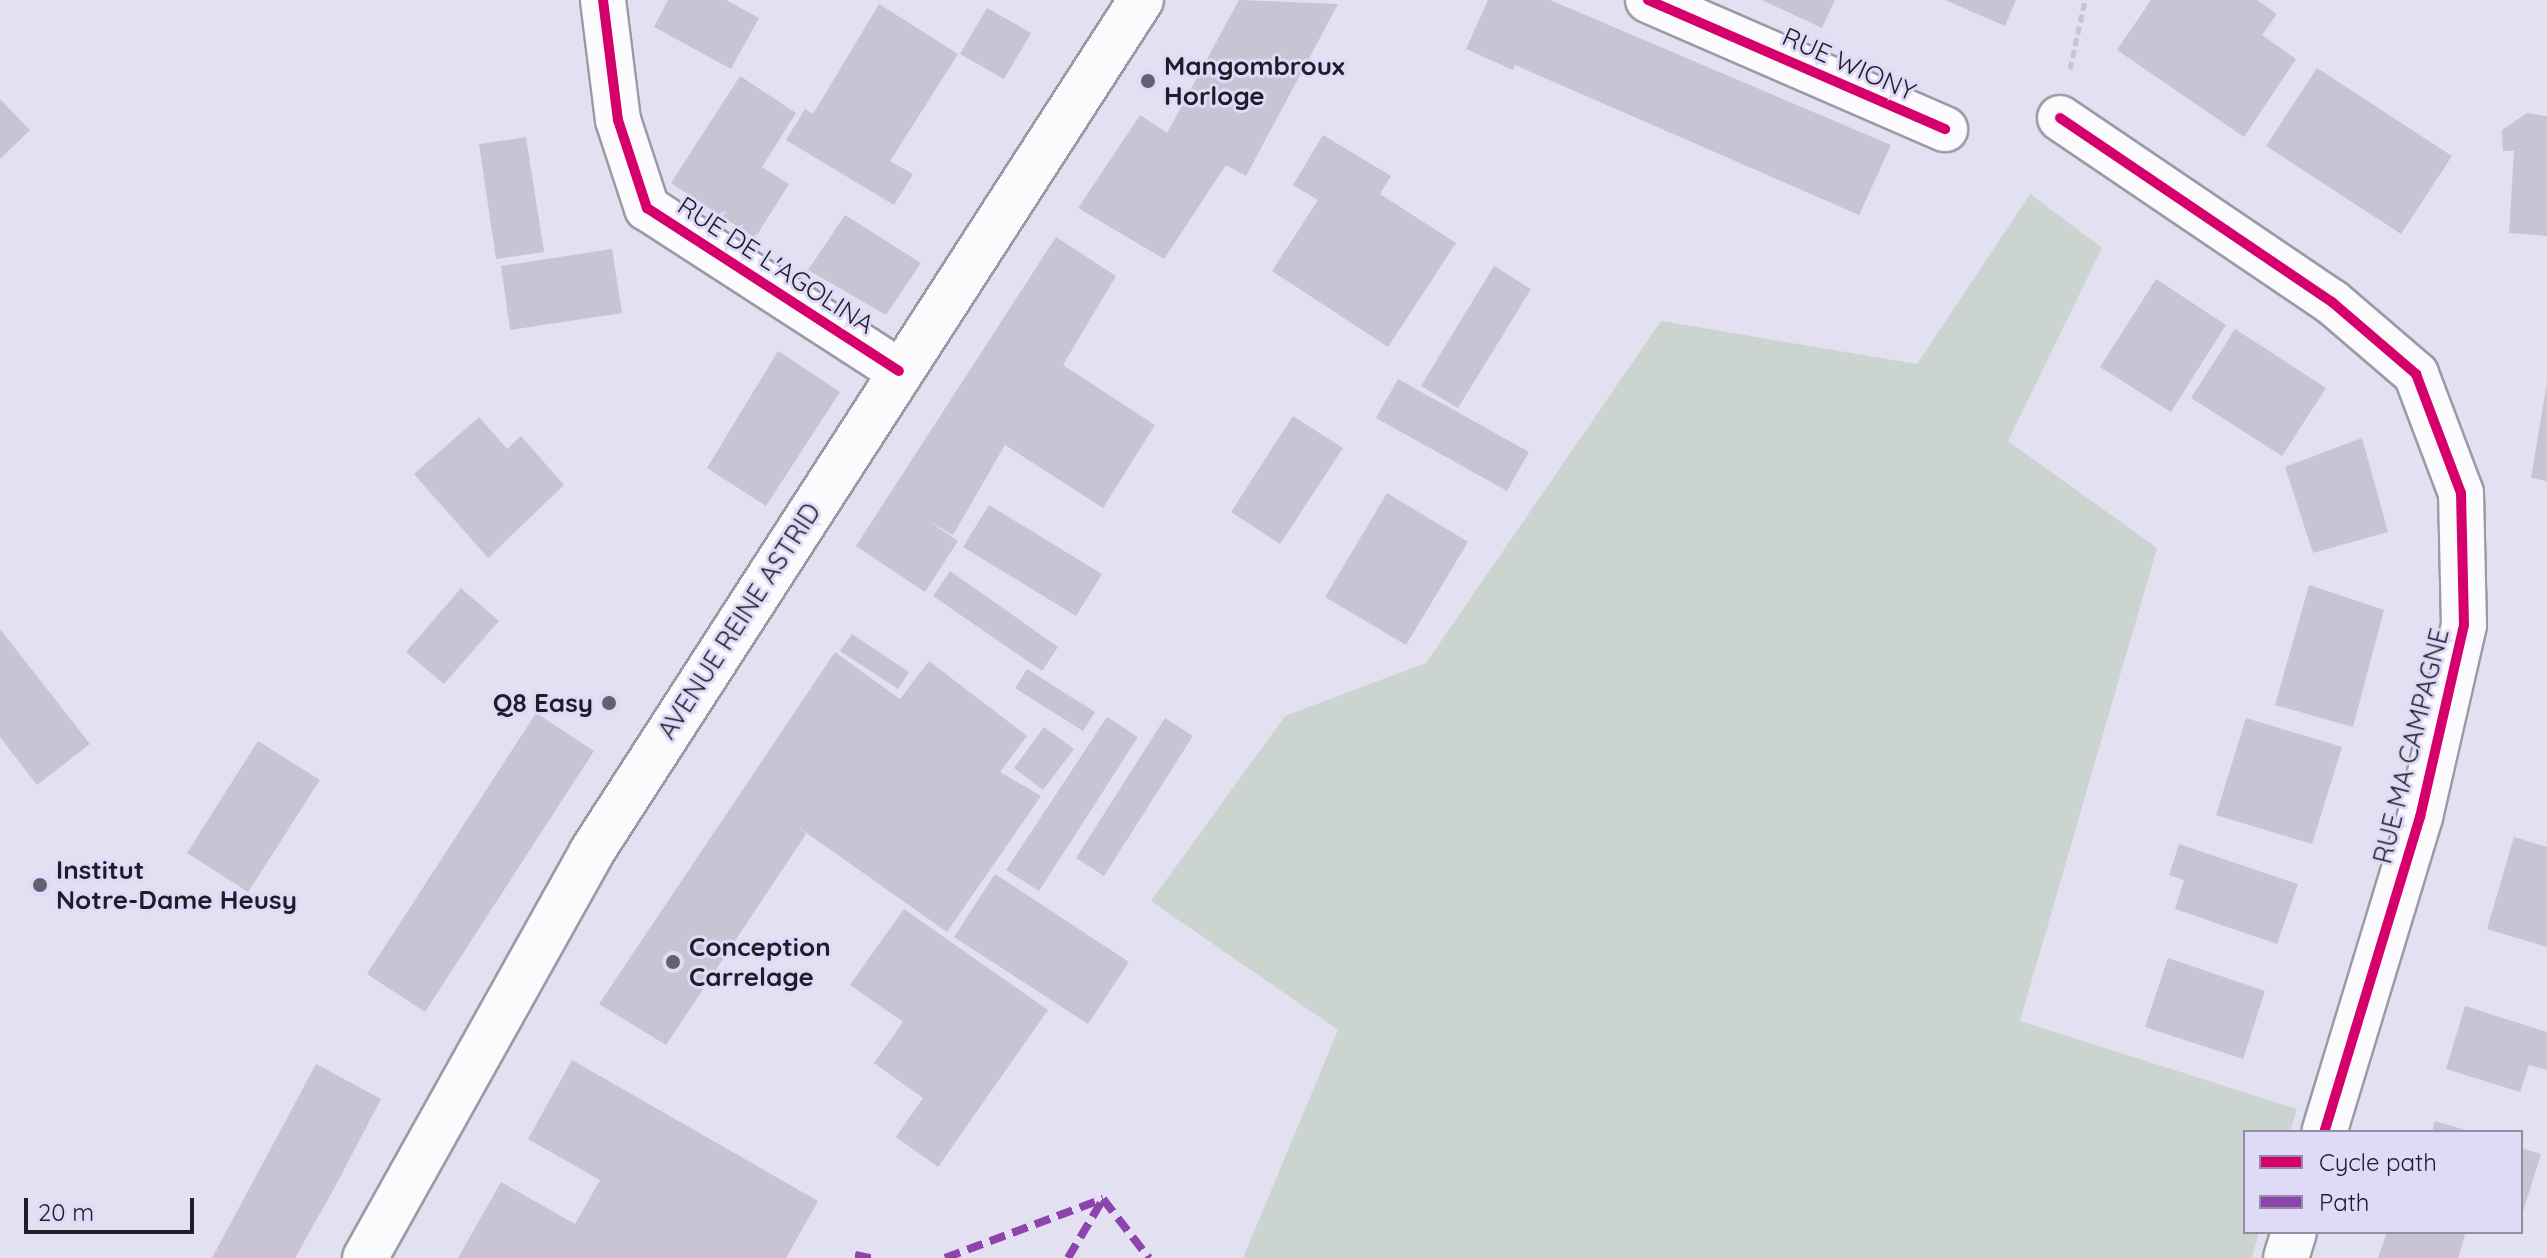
<!DOCTYPE html>
<html>
<head>
<meta charset="utf-8">
<style>
  body { margin:0 }
  #map { position:relative; width:2547px; height:1258px; overflow:hidden; background:#e3e0f1; font-family:Quicksand,sans-serif }
  div>[style] { position:absolute }
  [style*='--x'] { left:calc(var(--x)*1px); top:calc(var(--y)*1px); width:calc(var(--w)*1px); rotate:calc(var(--a)*1deg) }
  .green>* { inset:0; background:#ccd4cf }
  .building>* { inset:0; background:#c8c4d3 }
  .path>* { height:5px; margin-top:-2.5px; transform-origin:0; background:repeating-linear-gradient(90deg,#c7c6cd 0 8px,transparent 0 12px) }
  .roads { filter:drop-shadow(2px 0 #9c9aa6) drop-shadow(-2px 0 #9c9aa6) drop-shadow(0 2px #9c9aa6) drop-shadow(0 -2px #9c9aa6) }
  .minor>* { height:44px; margin:-22px; padding:0 22px; transform-origin:22px; border-radius:22px; background:#fbfafd }
  .major>* { height:44px; margin:-22px; padding:0 22px; transform-origin:22px; border-radius:22px; background:#fbfafd }
  .quiet>* { height:8px; margin-top:-4px; transform-origin:0; background:repeating-linear-gradient(90deg,#8e44ad 0 16px,transparent 0 24px) }
  .cycleway>* { height:10px; margin:-5px; padding:0 5px; transform-origin:5px; border-radius:5px; background:#d6006c }
  .dots>* { width:22px; height:22px; translate:-50% -50%; box-sizing:border-box; border:4px solid #dfdaf7; border-radius:50% }
  span { translate:-50% -50%; white-space:nowrap; text-align:center; line-height:1.15; -webkit-text-stroke:6px #dfdaf7; paint-order:stroke }
  .street-label { font-size:26px; color:#1f1d27 }
  .poi-label { font-size:26px; color:#1f1d27; font-weight:700 }
  .left { translate:0 -50%; text-align:left }
  .right { translate:-100% -50%; text-align:right }
  .legend { position:absolute; left:2243px; top:1130px; width:280px; height:104px; box-sizing:border-box; background:#dfdaf7; border:2px solid #928ea4; margin:0; padding:10px 14px; list-style:none; font-size:24px; color:#1f1d27 }
  .legend li { display:flex; align-items:center; gap:16px; height:40px }
  .legend b { width:40px; border:2px solid #928ea4 }
  .scale { position:absolute; left:24px; top:1198px; width:170px; height:36px; box-sizing:border-box; border:4px solid #1f1d27; border-top:0; padding-left:10px; font-size:24px; line-height:28px; white-space:nowrap; color:#1f1d27; -webkit-text-stroke:6px #dfdaf7; paint-order:stroke }
</style>
</head>
<body>
<div id="map">
  <div class="green">
    <i style="clip-path:polygon(2030px 194px,2102px 248px,2008px 441px,2157px 548px,2020px 1021px,2297px 1109px,2290px 1132px,2245px 1132px,2245px 1232px,2259px 1232px,2252px 1258px,1243px 1258px,1338px 1030px,1151px 901px,1285px 716px,1426px 663px,1661px 321px,1917px 364px)"></i>
  </div>
  <div class="building">
    <i style="clip-path:polygon(668px 0,726px 0,759px 18px,731px 69px,654px 27px)"></i>
    <i style="clip-path:polygon(1239px 0,1338px 4px,1246px 176px,1226px 165px,1164px 259px,1078px 208px,1140px 115px,1167px 133px)"></i>
    <i style="clip-path:polygon(1488px 0,1550px 0,1891px 145px,1859px 215px,1515px 65px,1513px 70px,1466px 49px)"></i>
    <i style="clip-path:polygon(1762px 0,1835px 0,1822px 28px)"></i>
    <i style="clip-path:polygon(1945px 0,2016px 0,2005px 26px)"></i>
    <i style="clip-path:polygon(2151px 0,2257px 0,2277px 14px,2262px 35px,2296px 59px,2244px 137px,2117px 50px)"></i>
    <i style="clip-path:polygon(879px 4px,958px 54px,890px 161px,913px 174px,894px 205px,786px 140px,805px 109px,813px 114px)"></i>
    <i style="clip-path:polygon(987px 8px,1031px 33px,1004px 79px,960px 54px)"></i>
    <i style="clip-path:polygon(2317px 68px,2452px 156px,2401px 234px,2266px 146px)"></i>
    <i style="clip-path:polygon(740px 76px,796px 113px,762px 167px,789px 184px,755px 238px,671px 183px)"></i>
    <i style="clip-path:polygon(0 99px,30px 130px,0 159px)"></i>
    <i style="clip-path:polygon(2527px 113px,2547px 116px,2547px 236px,2509px 233px,2514px 151px,2503px 151px,2502px 130px)"></i>
    <i style="clip-path:polygon(1323px 135px,1391px 176px,1380px 194px,1456px 243px,1388px 347px,1272px 271px,1318px 200px,1293px 185px)"></i>
    <i style="clip-path:polygon(526px 137px,544px 252px,496px 259px,479px 144px)"></i>
    <i style="clip-path:polygon(845px 215px,921px 263px,886px 315px,808px 270px)"></i>
    <i style="clip-path:polygon(1056px 237px,1116px 276px,1063px 365px,1155px 425px,1103px 508px,1005px 445px,953px 535px,927px 520px,958px 541px,925px 592px,856px 546px)"></i>
    <i style="clip-path:polygon(612px 249px,622px 313px,510px 330px,501px 266px)"></i>
    <i style="clip-path:polygon(1494px 266px,1531px 289px,1458px 408px,1421px 386px)"></i>
    <i style="clip-path:polygon(2156px 279px,2226px 325px,2171px 412px,2100px 367px)"></i>
    <i style="clip-path:polygon(2235px 329px,2326px 388px,2282px 456px,2191px 398px)"></i>
    <i style="clip-path:polygon(778px 351px,840px 392px,766px 506px,707px 468px)"></i>
    <i style="clip-path:polygon(1398px 379px,1529px 452px,1507px 491px,1376px 418px)"></i>
    <i style="clip-path:polygon(2547px 383px,2547px 481px,2531px 478px)"></i>
    <i style="clip-path:polygon(1293px 416px,1343px 448px,1280px 544px,1231px 512px)"></i>
    <i style="clip-path:polygon(479px 417px,507px 449px,521px 436px,564px 485px,488px 558px,414px 474px)"></i>
    <i style="clip-path:polygon(2362px 438px,2388px 532px,2313px 553px,2285px 467px)"></i>
    <i style="clip-path:polygon(1387px 493px,1468px 542px,1406px 645px,1325px 597px)"></i>
    <i style="clip-path:polygon(989px 505px,1102px 574px,1076px 616px,963px 547px)"></i>
    <i style="clip-path:polygon(950px 571px,1058px 647px,1042px 671px,933px 596px)"></i>
    <i style="clip-path:polygon(2309px 585px,2384px 610px,2353px 727px,2275px 705px)"></i>
    <i style="clip-path:polygon(461px 588px,499px 621px,444px 684px,406px 652px)"></i>
    <i style="clip-path:polygon(0 629px,90px 744px,37px 785px,0 737px)"></i>
    <i style="clip-path:polygon(852px 634px,909px 672px,898px 689px,840px 651px)"></i>
    <i style="clip-path:polygon(835px 652px,900px 699px,929px 661px,1027px 736px,1000px 772px,1041px 796px,947px 932px,798px 827px,806px 834px,666px 1045px,599px 1004px)"></i>
    <i style="clip-path:polygon(1027px 669px,1095px 712px,1083px 731px,1015px 688px)"></i>
    <i style="clip-path:polygon(536px 713px,594px 751px,425px 1012px,367px 974px)"></i>
    <i style="clip-path:polygon(1107px 717px,1138px 737px,1039px 891px,1006px 870px)"></i>
    <i style="clip-path:polygon(1165px 718px,1193px 736px,1104px 876px,1076px 858px)"></i>
    <i style="clip-path:polygon(2246px 718px,2342px 747px,2312px 844px,2216px 815px)"></i>
    <i style="clip-path:polygon(1044px 727px,1074px 749px,1043px 790px,1014px 768px)"></i>
    <i style="clip-path:polygon(258px 741px,320px 780px,248px 892px,187px 853px)"></i>
    <i style="clip-path:polygon(2514px 837px,2547px 847px,2547px 947px,2487px 929px)"></i>
    <i style="clip-path:polygon(2179px 844px,2298px 884px,2277px 944px,2175px 909px,2184px 880px,2169px 875px)"></i>
    <i style="clip-path:polygon(995px 874px,1129px 962px,1088px 1024px,954px 937px)"></i>
    <i style="clip-path:polygon(904px 909px,1048px 1010px,938px 1167px,896px 1137px,923px 1098px,874px 1063px,903px 1022px,850px 985px)"></i>
    <i style="clip-path:polygon(2168px 958px,2265px 991px,2243px 1059px,2145px 1027px)"></i>
    <i style="clip-path:polygon(2465px 1006px,2547px 1032px,2547px 1070px,2529px 1065px,2520px 1092px,2446px 1069px)"></i>
    <i style="clip-path:polygon(572px 1060px,818px 1201px,786px 1258px,458px 1258px,501px 1182px,575px 1224px,600px 1180px,528px 1139px)"></i>
    <i style="clip-path:polygon(316px 1064px,381px 1099px,336px 1185px,295px 1258px,212px 1258px)"></i>
    <i style="clip-path:polygon(2435px 1121px,2469px 1131px,2469px 1132px,2432px 1132px)"></i>
    <i style="clip-path:polygon(2521px 1148px,2541px 1154px,2522px 1215px,2521px 1215px)"></i>
    <i style="clip-path:polygon(2387px 1232px,2456px 1232px,2465px 1235px,2458px 1258px,2378px 1258px)"></i>
  </div>
  <div class="path">
    <i style="--x:2070;--y:69;--w:71;--a:-77.7"></i>
  </div>
  <div class="roads">
    <div class="minor">
      <i style="--x:603;--y:0;--w:121;--a:82.9"></i>
      <i style="--x:618;--y:120;--w:93;--a:71.8"></i>
      <i style="--x:647;--y:208;--w:300;--a:32.9"></i>
      <i style="--x:1648;--y:0;--w:324;--a:23.5"></i>
      <i style="--x:2060;--y:118;--w:328;--a:34.1"></i>
      <i style="--x:2332;--y:302;--w:111;--a:40.6"></i>
      <i style="--x:2416;--y:374;--w:127;--a:69.3"></i>
      <i style="--x:2461;--y:493;--w:132;--a:88.7"></i>
      <i style="--x:2464;--y:625;--w:197;--a:102.9"></i>
      <i style="--x:2420;--y:817;--w:329;--a:106.9"></i>
      <i style="--x:2286;--y:1258;--w:27;--a:-73"></i>
    </div>
    <div class="major">
      <i style="--x:365;--y:1258;--w:464;--a:-60.8"></i>
      <i style="--x:591;--y:853;--w:1015;--a:-57.19"></i>
    </div>
  </div>
  <div class="quiet">
    <i style="--x:855;--y:1255;--w:16;--a:11"></i>
    <i style="--x:945;--y:1258;--w:169;--a:-20.5"></i>
    <i style="--x:1068;--y:1258;--w:69;--a:-59.3"></i>
    <i style="--x:1103;--y:1199;--w:75;--a:52.1"></i>
  </div>
  <div class="cycleway">
    <i style="--x:603;--y:0;--w:121;--a:82.9"></i>
    <i style="--x:618;--y:120;--w:93;--a:71.8"></i>
    <i style="--x:647;--y:208;--w:300;--a:32.9"></i>
    <i style="--x:1648;--y:0;--w:324;--a:23.5"></i>
    <i style="--x:2060;--y:118;--w:328;--a:34.1"></i>
    <i style="--x:2332;--y:302;--w:111;--a:40.6"></i>
    <i style="--x:2416;--y:374;--w:127;--a:69.3"></i>
    <i style="--x:2461;--y:493;--w:132;--a:88.7"></i>
    <i style="--x:2464;--y:625;--w:197;--a:102.9"></i>
    <i style="--x:2420;--y:817;--w:329;--a:106.9"></i>
  </div>
  <div class="dots">
    <i style="left:1148px;top:81px;background:#64616e"></i>
    <i style="left:609px;top:703px;background:#64616e"></i>
    <i style="left:40px;top:885px;background:#64616e"></i>
    <i style="left:673px;top:962px;background:#64616e"></i>
  </div>
  <div class="street-label">
    <span style="left:1849px;top:64px;rotate:24deg">RUE WIONY</span>
    <span style="left:776px;top:265px;rotate:33deg">RUE DE L'AGOLINA</span>
    <span style="left:739px;top:621px;rotate:-57deg">AVENUE REINE ASTRID</span>
    <span style="left:2411px;top:746px;rotate:-76deg">RUE MA CAMPAGNE</span>
  </div>
  <div class="poi-label">
    <span class="left" style="left:1164px;top:81px">Mangombroux<br>Horloge</span>
    <span class="right" style="left:593px;top:703px">Q8 Easy</span>
    <span class="left" style="left:56px;top:885px">Institut<br>Notre-Dame Heusy</span>
    <span class="left" style="left:689px;top:962px">Conception<br>Carrelage</span>
  </div>
  <ul class="legend">
  <li><b style="height:10px;background:#d6006c"></b>Cycle path</li>
  <li><b style="height:10px;background:#8e44ad"></b>Path</li>
  </ul>
  <div class="scale">20 m</div>
</div>
</body>
</html>
